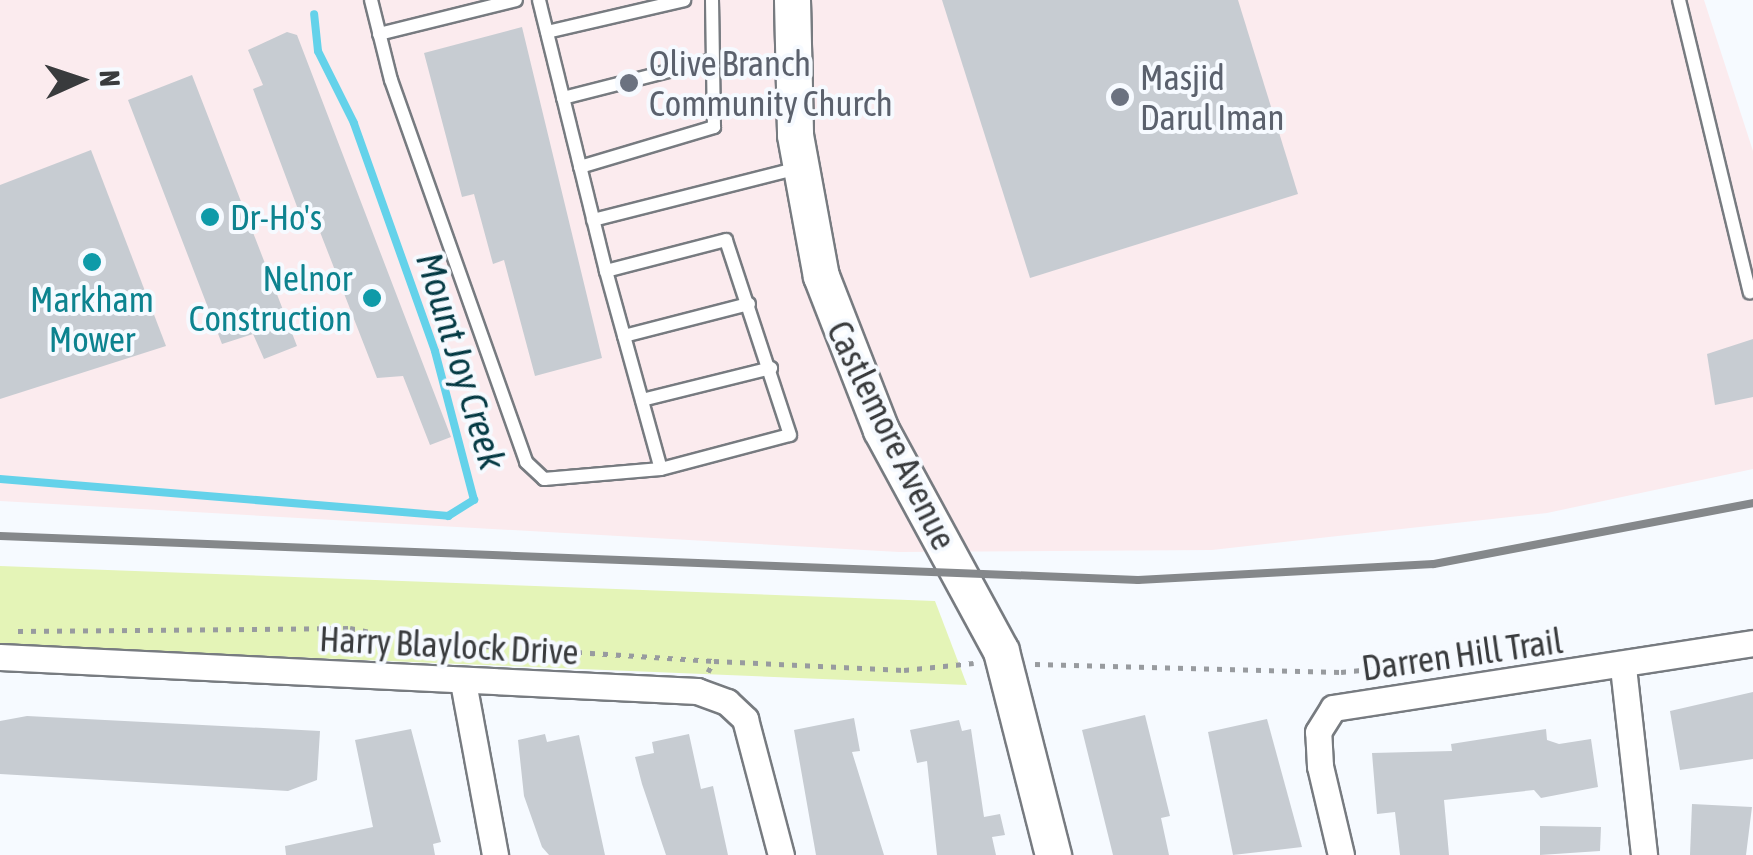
<!DOCTYPE html>
<html>
<head>
<meta charset="utf-8">
<style>
  body { margin:0 }
  #map { position:relative; width:1753px; height:855px; overflow:hidden; background:#f6faff; font-family:"Asap Condensed",sans-serif }
  div>[style] { position:absolute }
  [style*='--x'] { left:calc(var(--x)*1px); top:calc(var(--y)*1px); width:calc(var(--w)*1px); rotate:calc(var(--a)*1deg) }
  .industrial>* { inset:0; background:#fbebee }
  .green>* { inset:0; background:#e4f4b7 }
  .stream>* { height:8px; margin:-4px; padding:0 4px; transform-origin:4px; border-radius:4px; background:#64d2ea }
  .building>* { inset:0; background:#c7ccd2 }
  .path>* { height:5px; margin-top:-2.5px; transform-origin:0; background:repeating-linear-gradient(90deg,#989b9f 0 5px,transparent 0 13px) }
  .roads { filter:drop-shadow(2px 0 #777b80) drop-shadow(-2px 0 #777b80) drop-shadow(0 2px #777b80) drop-shadow(0 -2px #777b80) }
  .lane>* { height:12px; margin:-6px; padding:0 6px; transform-origin:6px; border-radius:6px; background:#fff }
  .street>* { height:25px; margin:-12.5px; padding:0 12.5px; transform-origin:12.5px; border-radius:12.5px; background:#fff }
  .secondary>* { height:35px; margin:-17.5px; padding:0 17.5px; transform-origin:17.5px; border-radius:17.5px; background:#fff }
  .rail>* { height:8px; margin:-4px; padding:0 4px; transform-origin:4px; border-radius:4px; background:#85888b }
  .dots>* { width:28px; height:28px; translate:-50% -50%; box-sizing:border-box; border:5px solid #f6faff; border-radius:50% }
  span { translate:-50% -50%; white-space:nowrap; text-align:center; line-height:1.15; -webkit-text-stroke:8px #f6faff; paint-order:stroke }
  .worship-label { font-size:35px; color:#5b616d }
  .left { translate:0 -50%; text-align:left }
  .culture-label { font-size:35px; color:#0d838f }
  .right { translate:-100% -50%; text-align:right }
  .street-label { font-size:35px; color:#393b3d }
  .water-label { font-size:38px; color:#043a44; font-style:italic }
  .north { position:absolute; left:30px; top:30px; width:100px; height:100px; -webkit-text-stroke:8px #f6faff; paint-order:stroke; rotate:87deg; font-size:28px; font-weight:700; line-height:40px; text-align:center; color:#393b3d }
  .north::after { content:''; display:block; margin:auto; width:35px; height:45px; background:#393b3d; clip-path:polygon(50% 0,100% 100%,50% 72%,0 100%) }
</style>
</head>
<body>
<div id="map">
  <div class="industrial">
    <i style="clip-path:polygon(0 0,1704px 0,1753px 151px,1753px 469px,1547px 513px,1212px 550px,899px 552px,0 501px)"></i>
  </div>
  <div class="green">
    <i style="clip-path:polygon(0 566px,935px 601px,967px 685px,0 645px)"></i>
  </div>
  <div class="stream">
    <i style="--x:0;--y:479;--w:450;--a:4.7"></i>
    <i style="--x:448;--y:516;--w:31;--a:-32"></i>
    <i style="--x:474;--y:500;--w:154;--a:-104.7"></i>
    <i style="--x:435;--y:351;--w:242;--a:-109.6"></i>
    <i style="--x:354;--y:123;--w:80;--a:-116.6"></i>
    <i style="--x:318;--y:51;--w:37;--a:-96"></i>
  </div>
  <div class="building">
    <i style="clip-path:polygon(942px 0,1238px 0,1298px 194px,1030px 278px)"></i>
    <i style="clip-path:polygon(522px 27px,602px 358px,535px 376px,504px 260px,493px 264px,474px 194px,462px 197px,424px 53px)"></i>
    <i style="clip-path:polygon(287px 32px,297px 35px,451px 437px,430px 445px,403px 376px,377px 378px,313px 214px,302px 220px,253px 89px,263px 85px,248px 50px)"></i>
    <i style="clip-path:polygon(192px 75px,297px 346px,264px 359px,253px 334px,222px 344px,128px 100px)"></i>
    <i style="clip-path:polygon(91px 150px,166px 346px,0 399px,0 185px)"></i>
    <i style="clip-path:polygon(1753px 339px,1753px 397px,1715px 405px,1707px 354px)"></i>
    <i style="clip-path:polygon(1753px 692px,1753px 759px,1680px 770px,1670px 711px)"></i>
    <i style="clip-path:polygon(1145px 715px,1170px 816px,1161px 818px,1169px 855px,1113px 855px,1082px 730px)"></i>
    <i style="clip-path:polygon(27px 716px,320px 731px,317px 780px,288px 791px,0 774px,0 721px)"></i>
    <i style="clip-path:polygon(854px 718px,860px 751px,852px 752px,884px 855px,816px 855px,794px 730px)"></i>
    <i style="clip-path:polygon(1267px 719px,1302px 847px,1233px 855px,1208px 732px)"></i>
    <i style="clip-path:polygon(959px 720px,962px 731px,971px 729px,984px 817px,1000px 814px,1005px 835px,992px 837px,996px 855px,937px 855px,927px 761px,917px 763px,910px 730px)"></i>
    <i style="clip-path:polygon(411px 729px,441px 842px,433px 844px,435px 855px,286px 855px,285px 846px,373px 827px,355px 740px)"></i>
    <i style="clip-path:polygon(1546px 729px,1547px 740px,1559px 744px,1591px 739px,1598px 787px,1541px 798px,1534px 790px,1444px 800px,1449px 855px,1400px 855px,1395px 812px,1377px 814px,1372px 753px,1452px 751px,1451px 744px)"></i>
    <i style="clip-path:polygon(545px 734px,547px 742px,579px 735px,605px 855px,549px 855px,542px 847px,524px 796px,518px 740px)"></i>
    <i style="clip-path:polygon(689px 734px,701px 789px,713px 786px,728px 855px,666px 855px,642px 784px,635px 757px,654px 753px,652px 742px)"></i>
    <i style="clip-path:polygon(1692px 804px,1752px 807px,1746px 855px,1690px 855px)"></i>
    <i style="clip-path:polygon(1540px 826px,1601px 827px,1600px 851px,1540px 855px)"></i>
  </div>
  <div class="path">
    <i style="--x:18;--y:631;--w:332;--a:-0.5"></i>
    <i style="--x:350;--y:628;--w:72;--a:11.2"></i>
    <i style="--x:421;--y:642;--w:294;--a:3.7"></i>
    <i style="--x:1035;--y:664;--w:306;--a:1.5"></i>
    <i style="--x:1341;--y:672;--w:123;--a:-5.6"></i>
    <i style="--x:708;--y:672;--w:13;--a:-61"></i>
    <i style="--x:714;--y:661;--w:190;--a:2.7"></i>
    <i style="--x:904;--y:670;--w:70;--a:-5.7"></i>
  </div>
  <div class="roads">
    <div class="lane">
      <i style="--x:371;--y:0;--w:82;--a:76"></i>
      <i style="--x:391;--y:80;--w:405;--a:70.5"></i>
      <i style="--x:526;--y:462;--w:25;--a:43"></i>
      <i style="--x:544;--y:479;--w:117;--a:-4.9"></i>
      <i style="--x:661;--y:469;--w:133;--a:-14.8"></i>
      <i style="--x:790;--y:435;--w:205;--a:-108.2"></i>
      <i style="--x:726;--y:240;--w:124;--a:165.5"></i>
      <i style="--x:606;--y:271;--w:279;--a:-103.9"></i>
      <i style="--x:1679;--y:0;--w:301;--a:76.4"></i>
      <i style="--x:547;--y:32;--w:141;--a:-13.1"></i>
      <i style="--x:379;--y:34;--w:141;--a:-13.9"></i>
      <i style="--x:563;--y:98;--w:154;--a:-14.3"></i>
      <i style="--x:580;--y:167;--w:140;--a:-16.6"></i>
      <i style="--x:714;--y:127;--w:127;--a:-90.9"></i>
      <i style="--x:593;--y:220;--w:212;--a:-14.2"></i>
      <i style="--x:606;--y:271;--w:205;--a:74.5"></i>
      <i style="--x:624;--y:336;--w:129;--a:-14.4"></i>
      <i style="--x:642;--y:400;--w:133;--a:-13.9"></i>
    </div>
    <div class="street">
      <i style="--x:0;--y:657;--w:698;--a:2.79"></i>
      <i style="--x:697;--y:691;--w:32;--a:20"></i>
      <i style="--x:727;--y:702;--w:25;--a:43"></i>
      <i style="--x:745;--y:719;--w:141;--a:75.2"></i>
      <i style="--x:1623;--y:667;--w:189;--a:83.6"></i>
      <i style="--x:463;--y:682;--w:176;--a:79.5"></i>
      <i style="--x:1341;--y:855;--w:91;--a:-103.3"></i>
      <i style="--x:1320;--y:766;--w:34;--a:-93"></i>
      <i style="--x:1318;--y:732;--w:28;--a:-58"></i>
      <i style="--x:1333;--y:708;--w:425;--a:-8.8"></i>
    </div>
    <div class="secondary">
      <i style="--x:792;--y:0;--w:135;--a:88.7"></i>
      <i style="--x:795;--y:135;--w:143;--a:79.6"></i>
      <i style="--x:821;--y:276;--w:165;--a:68.7"></i>
      <i style="--x:881;--y:430;--w:251;--a:61.5"></i>
      <i style="--x:1001;--y:651;--w:211;--a:75.7"></i>
    </div>
  </div>
  <div class="rail">
    <i style="--x:0;--y:536;--w:1139;--a:2.21"></i>
    <i style="--x:1138;--y:580;--w:296;--a:-3.1"></i>
    <i style="--x:1434;--y:564;--w:325;--a:-10.8"></i>
  </div>
  <div class="dots">
    <i style="left:629px;top:83px;background:#6b7280"></i>
    <i style="left:1120px;top:97px;background:#6b7280"></i>
    <i style="left:210px;top:217px;background:#0f9aa8"></i>
    <i style="left:92px;top:262px;background:#0f9aa8"></i>
    <i style="left:372px;top:298px;background:#0f9aa8"></i>
  </div>
  <div class="worship-label">
    <span class="left" style="left:649px;top:83px">Olive Branch<br>Community Church</span>
    <span class="left" style="left:1140px;top:97px">Masjid<br>Darul Iman</span>
  </div>
  <div class="culture-label">
    <span class="left" style="left:230px;top:217px">Dr-Ho's</span>
    <span class="right" style="left:352px;top:298px">Nelnor<br>Construction</span>
    <span style="left:92px;top:319px">Markham<br>Mower</span>
  </div>
  <div class="street-label">
    <span style="left:892px;top:435px;rotate:64deg">Castlemore Avenue</span>
    <span style="left:449px;top:645px;rotate:3deg">Harry Blaylock Drive</span>
    <span style="left:1462px;top:654px;rotate:-8deg">Darren Hill Trail</span>
  </div>
  <div class="water-label">
    <span style="left:461px;top:361px;rotate:73deg">Mount Joy Creek</span>
  </div>
  <div class="north">N</div>
</div>
</body>
</html>
